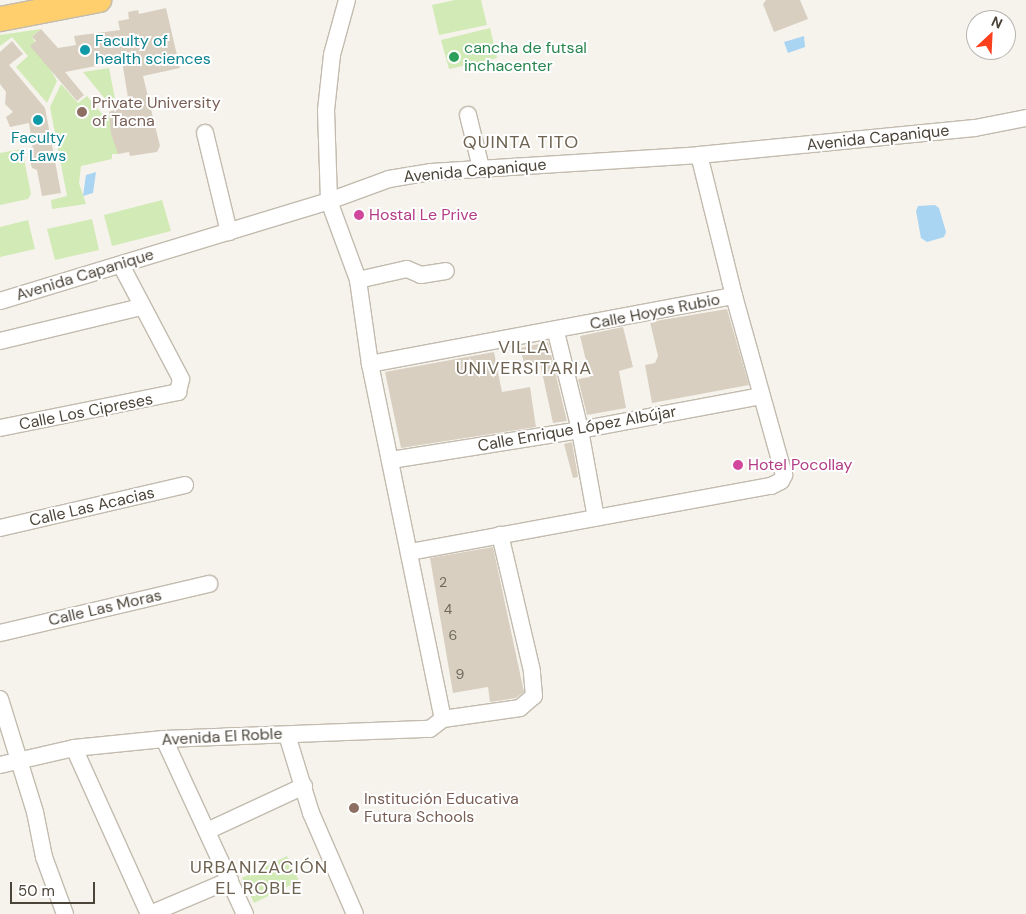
<!DOCTYPE html>
<html>
<head>
<meta charset="utf-8">
<style>
  body { margin:0 }
  #map { position:relative; width:1026px; height:914px; overflow:hidden; background:#f6f3ec; font-family:"DM Sans",sans-serif }
  div>[style] { position:absolute }
  [style*='--x'] { left:calc(var(--x)*1px); top:calc(var(--y)*1px); width:calc(var(--w)*1px); rotate:calc(var(--a)*1deg) }
  .green>* { inset:0; background:#d2eab5 }
  .water>* { inset:0; background:#a9d4f2 }
  .building>* { inset:0; background:#d8cfc1 }
  .roads { filter:drop-shadow(1px 0 #c2bbae) drop-shadow(-1px 0 #c2bbae) drop-shadow(0 1px #c2bbae) drop-shadow(0 -1px #c2bbae) }
  .minor>* { height:16px; margin:-8px; padding:0 8px; transform-origin:8px; border-radius:8px; background:#fff }
  .highway>* { height:24px; margin:-12px; padding:0 12px; transform-origin:12px; border-radius:12px; background:#ffcf6e }
  .dots>* { width:14px; height:14px; translate:-50% -50%; box-sizing:border-box; border:2px solid #fff; border-radius:50% }
  span { translate:-50% -50%; white-space:nowrap; text-align:center; line-height:1.15; -webkit-text-stroke:4px #fff; paint-order:stroke }
  .number-label { font-size:14px; color:#6e675b }
  .number-label span { -webkit-text-stroke-width:0 }
  .culture-label { font-size:16px; color:#0d838f }
  .left { translate:0 -50%; text-align:left }
  .leisure-label { font-size:16px; color:#27864d }
  .education-label { font-size:16px; color:#785e54 }
  .street-label { font-size:16px; color:#4b4439 }
  .hotel-label { font-size:16px; color:#b23c85 }
  .neighbourhood-label { font-size:18px; color:#6e6250; letter-spacing:1px }
  .north { position:absolute; left:966px; top:10px; width:50px; height:50px; box-sizing:border-box; background:#fff; border:1px solid #b7b4b0; border-radius:50%; rotate:25deg; font-size:14px; font-weight:700; line-height:20px; text-align:center; color:#4b4439 }
  .north::after { content:''; display:block; margin:auto; width:18px; height:22px; background:#fc3f1d; clip-path:polygon(50% 0,100% 100%,50% 72%,0 100%) }
  .scale { position:absolute; left:10px; top:882px; width:85px; height:22px; box-sizing:border-box; border:2px solid #4b4439; border-top:0; padding-left:6px; font-size:15px; line-height:18px; white-space:nowrap; color:#4b4439; -webkit-text-stroke:4px #fff; paint-order:stroke }
</style>
</head>
<body>
<div id="map">
  <div class="green">
    <i style="clip-path:polygon(455px 0,481px 0,487px 25px,439px 35px,432px 5px)"></i>
    <i style="clip-path:polygon(490px 28px,497px 58px,449px 69px,441px 40px)"></i>
    <i style="clip-path:polygon(41px 29px,32px 37px,57px 81px,47px 103px,16px 67px,28px 56px,12px 37px,0 46px,0 35px)"></i>
    <i style="clip-path:polygon(109px 68px,116px 104px,110px 105px,83px 72px)"></i>
    <i style="clip-path:polygon(61px 84px,78px 103px,87px 96px,103px 115px,110px 116px,118px 154px,112px 154px,112px 159px,81px 166px,79px 183px,86px 204px,52px 209px,51px 200px,67px 196px,50px 107px)"></i>
    <i style="clip-path:polygon(22px 149px,31px 194px,28px 199px,0 205px,0 153px)"></i>
    <i style="clip-path:polygon(162px 200px,171px 231px,112px 246px,104px 215px)"></i>
    <i style="clip-path:polygon(92px 219px,99px 250px,55px 260px,47px 229px)"></i>
    <i style="clip-path:polygon(28px 220px,35px 249px,0 257px,0 227px)"></i>
    <i style="clip-path:polygon(287px 856px,299px 881px,254px 903px,242px 878px)"></i>
  </div>
  <div class="water">
    <i style="clip-path:polygon(804px 36px,805px 47px,788px 53px,784px 42px)"></i>
    <i style="clip-path:polygon(96px 172px,93px 193px,83px 196px,86px 175px)"></i>
    <i style="clip-path:polygon(935px 205px,939px 208px,946px 232px,944px 237px,927px 242px,921px 238px,916px 211px,918px 206px)"></i>
  </div>
  <div class="building">
    <i style="clip-path:polygon(766px 0,800px 0,808px 19px,774px 32px,763px 4px)"></i>
    <i style="clip-path:polygon(166px 8px,180px 68px,143px 76px,160px 146px,157px 152px,130px 156px,129px 152px,118px 154px,111px 134px,109px 112px,129px 104px,122px 61px,65px 72px,84px 95px,77px 101px,30px 46px,36px 41px,32px 37px,41px 29px,58px 48px,76px 45px,74px 36px,120px 30px,118px 21px,129px 19px,128px 12px,138px 10px,139px 14px)"></i>
    <i style="clip-path:polygon(12px 41px,23px 54px,9px 65px,45px 108px,61px 193px,42px 196px,37px 170px,32px 168px,30px 161px,33px 150px,29px 123px,10px 127px,6px 117px,13px 112px,5px 104px,6px 92px,0 84px,0 52px)"></i>
    <i style="clip-path:polygon(727px 309px,749px 385px,652px 403px,645px 365px,655px 363px,658px 356px,650px 322px)"></i>
    <i style="clip-path:polygon(623px 327px,633px 367px,619px 371px,626px 408px,587px 415px,578px 379px,590px 377px,580px 336px)"></i>
    <i style="clip-path:polygon(548px 342px,567px 421px,553px 423px,540px 363px,525px 366px,520px 348px)"></i>
    <i style="clip-path:polygon(494px 352px,502px 392px,530px 387px,536px 427px,401px 448px,385px 372px)"></i>
    <i style="clip-path:polygon(572px 442px,578px 477px,573px 478px,564px 444px)"></i>
    <i style="clip-path:polygon(493px 547px,524px 692px,516px 698px,490px 702px,488px 687px,453px 693px,430px 558px)"></i>
  </div>
  <div class="roads">
    <div class="minor">
      <i style="--x:347;--y:0;--w:57;--a:105.3"></i>
      <i style="--x:332;--y:55;--w:55;--a:96.2"></i>
      <i style="--x:326;--y:110;--w:91;--a:88.1"></i>
      <i style="--x:329;--y:201;--w:84;--a:69.8"></i>
      <i style="--x:358;--y:280;--w:85;--a:81.9"></i>
      <i style="--x:370;--y:364;--w:362;--a:78.4"></i>
      <i style="--x:468;--y:115;--w:55;--a:76.2"></i>
      <i style="--x:205;--y:133;--w:102;--a:76.4"></i>
      <i style="--x:358;--y:280;--w:50;--a:-12.7"></i>
      <i style="--x:407;--y:269;--w:15;--a:23"></i>
      <i style="--x:421;--y:275;--w:25;--a:-9"></i>
      <i style="--x:0;--y:301;--w:344;--a:-16.9"></i>
      <i style="--x:329;--y:201;--w:64;--a:-20.1"></i>
      <i style="--x:389;--y:179;--w:43;--a:-9.5"></i>
      <i style="--x:431;--y:172;--w:269;--a:-3.6"></i>
      <i style="--x:699;--y:155;--w:277;--a:-5.6"></i>
      <i style="--x:975;--y:128;--w:52;--a:-11.1"></i>
      <i style="--x:556;--y:332;--w:101;--a:76.2"></i>
      <i style="--x:580;--y:430;--w:89;--a:79.7"></i>
      <i style="--x:0;--y:341;--w:145;--a:-13.6"></i>
      <i style="--x:370;--y:364;--w:370;--a:-10.6"></i>
      <i style="--x:0;--y:428;--w:182;--a:-11.4"></i>
      <i style="--x:178;--y:392;--w:13;--a:-77"></i>
      <i style="--x:181;--y:379;--w:129;--a:-117.8"></i>
      <i style="--x:391;--y:460;--w:191;--a:-9"></i>
      <i style="--x:580;--y:430;--w:184;--a:-10.6"></i>
      <i style="--x:0;--y:528;--w:190;--a:-13.1"></i>
      <i style="--x:410;--y:552;--w:367;--a:-10.4"></i>
      <i style="--x:771;--y:486;--w:11;--a:-27"></i>
      <i style="--x:781;--y:481;--w:7;--a:-63"></i>
      <i style="--x:784;--y:475;--w:186;--a:-105.6"></i>
      <i style="--x:734;--y:296;--w:145;--a:-103.9"></i>
      <i style="--x:0;--y:633;--w:215;--a:-13.2"></i>
      <i style="--x:0;--y:699;--w:118;--a:72.8"></i>
      <i style="--x:35;--y:812;--w:46;--a:78.7"></i>
      <i style="--x:44;--y:857;--w:61;--a:69.8"></i>
      <i style="--x:443;--y:719;--w:78;--a:-8.1"></i>
      <i style="--x:520;--y:708;--w:18;--a:-41"></i>
      <i style="--x:534;--y:696;--w:25;--a:-95"></i>
      <i style="--x:532;--y:671;--w:140;--a:-103.2"></i>
      <i style="--x:287;--y:735;--w:82;--a:72.9"></i>
      <i style="--x:311;--y:813;--w:110;--a:66.5"></i>
      <i style="--x:164;--y:739;--w:193;--a:65.2"></i>
      <i style="--x:74;--y:748;--w:182;--a:65.7"></i>
      <i style="--x:0;--y:765;--w:76;--a:-12.9"></i>
      <i style="--x:74;--y:748;--w:90;--a:-5.7"></i>
      <i style="--x:164;--y:739;--w:266;--a:-2.2"></i>
      <i style="--x:430;--y:729;--w:16;--a:-38"></i>
      <i style="--x:207;--y:831;--w:107;--a:-24.9"></i>
      <i style="--x:150;--y:914;--w:87;--a:-23"></i>
    </div>
    <div class="highway">
      <i style="--x:0;--y:19;--w:101;--a:-10.9"></i>
    </div>
  </div>
  <div class="dots">
    <i style="left:85px;top:50px;background:#0f9aa8"></i>
    <i style="left:454px;top:57px;background:#2e9e5b"></i>
    <i style="left:82px;top:112px;background:#8d6e63"></i>
    <i style="left:38px;top:120px;background:#0f9aa8"></i>
    <i style="left:359px;top:215px;background:#d1479c"></i>
    <i style="left:738px;top:465px;background:#d1479c"></i>
    <i style="left:354px;top:808px;background:#8d6e63"></i>
  </div>
  <div class="number-label">
    <span style="left:443px;top:582px">2</span>
    <span style="left:448px;top:609px">4</span>
    <span style="left:453px;top:635px">6</span>
    <span style="left:460px;top:674px">9</span>
  </div>
  <div class="culture-label">
    <span class="left" style="left:95px;top:50px">Faculty of<br>health sciences</span>
    <span style="left:38px;top:147px">Faculty<br>of Laws</span>
  </div>
  <div class="leisure-label">
    <span class="left" style="left:464px;top:57px">cancha de futsal<br>inchacenter</span>
  </div>
  <div class="education-label">
    <span class="left" style="left:92px;top:112px">Private University<br>of Tacna</span>
    <span class="left" style="left:364px;top:808px">Institución Educativa<br>Futura Schools</span>
  </div>
  <div class="street-label">
    <span style="left:878px;top:138px;rotate:-6deg">Avenida Capanique</span>
    <span style="left:475px;top:171px;rotate:-5deg">Avenida Capanique</span>
    <span style="left:85px;top:275px;rotate:-17deg">Avenida Capanique</span>
    <span style="left:655px;top:312px;rotate:-11deg">Calle Hoyos Rubio</span>
    <span style="left:86px;top:412px;rotate:-11deg">Calle Los Cipreses</span>
    <span style="left:577px;top:429px;rotate:-10deg">Calle Enrique López Albújar</span>
    <span style="left:92px;top:507px;rotate:-13deg">Calle Las Acacias</span>
    <span style="left:105px;top:608px;rotate:-13deg">Calle Las Moras</span>
    <span style="left:222px;top:737px;rotate:-3deg">Avenida El Roble</span>
  </div>
  <div class="hotel-label">
    <span class="left" style="left:369px;top:215px">Hostal Le Prive</span>
    <span class="left" style="left:748px;top:465px">Hotel Pocollay</span>
  </div>
  <div class="neighbourhood-label">
    <span style="left:521px;top:142px">QUINTA TITO</span>
    <span style="left:524px;top:358px">VILLA<br>UNIVERSITARIA</span>
    <span style="left:259px;top:878px">URBANIZACIÓN<br>EL ROBLE</span>
  </div>
  <div class="north">N</div>
  <div class="scale">50 m</div>
</div>
</body>
</html>
